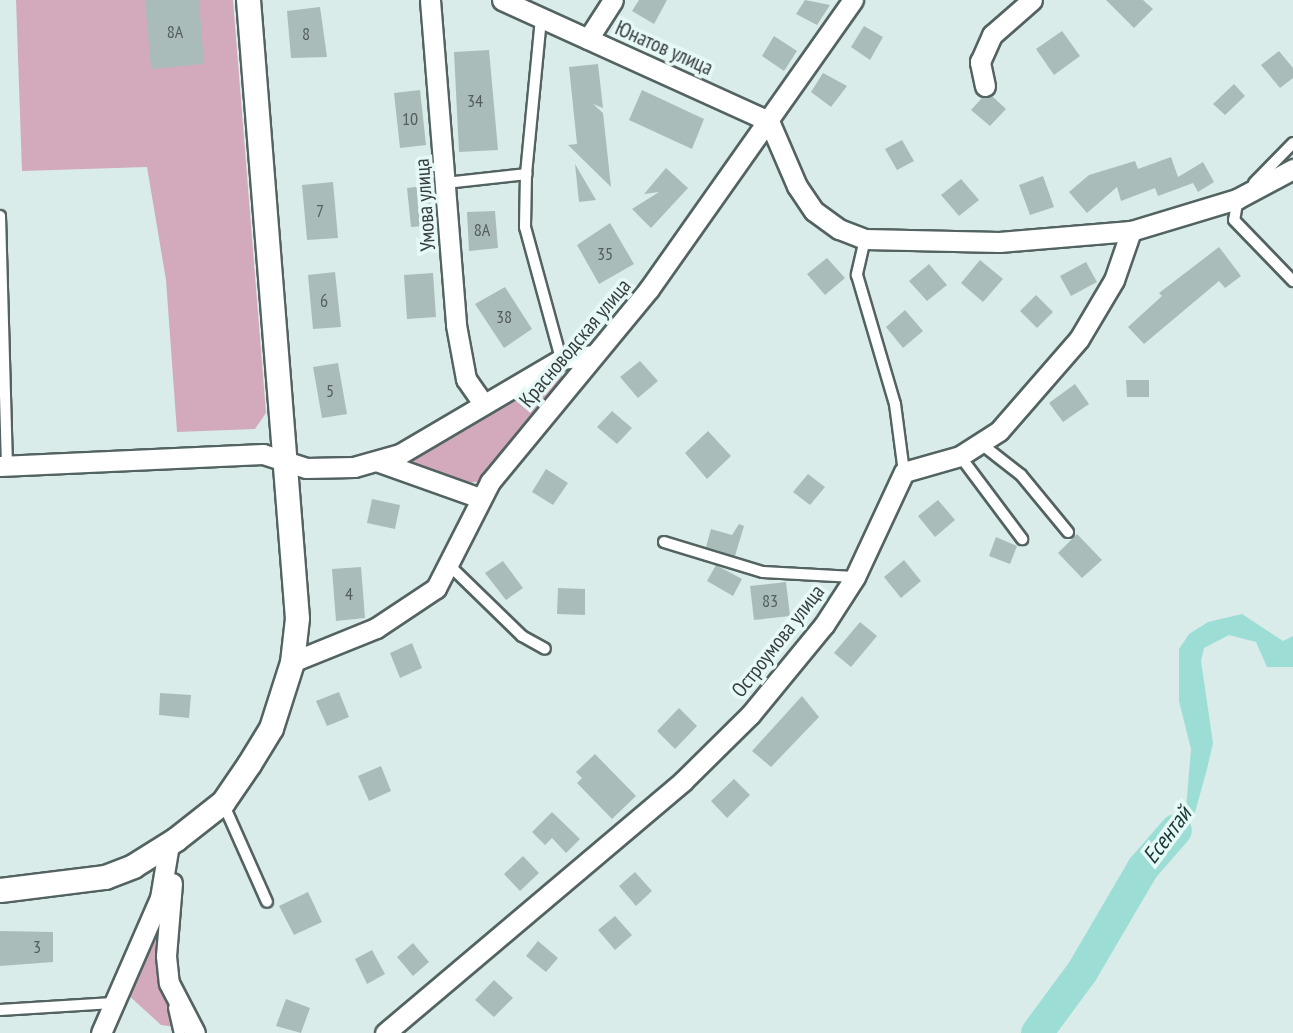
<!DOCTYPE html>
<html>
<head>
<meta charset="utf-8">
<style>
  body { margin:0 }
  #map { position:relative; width:1293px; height:1033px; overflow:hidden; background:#daece9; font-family:"PT Sans Narrow",sans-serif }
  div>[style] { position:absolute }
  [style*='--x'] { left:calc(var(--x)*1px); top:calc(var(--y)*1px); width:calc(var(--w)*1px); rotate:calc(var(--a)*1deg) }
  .green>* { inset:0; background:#d3aabc }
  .water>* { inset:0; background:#9cded5 }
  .river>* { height:32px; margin:-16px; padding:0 16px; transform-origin:16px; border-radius:16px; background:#9cded5 }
  .building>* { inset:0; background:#aabcb9 }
  .roads { filter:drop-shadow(2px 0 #536361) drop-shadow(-2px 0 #536361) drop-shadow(0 2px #536361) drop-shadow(0 -2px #536361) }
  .service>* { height:10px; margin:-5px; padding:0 5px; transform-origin:5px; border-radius:5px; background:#fff }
  .minor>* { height:19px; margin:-9.5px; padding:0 9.5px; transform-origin:9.5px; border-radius:9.5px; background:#fff }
  .tertiary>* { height:23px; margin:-11.5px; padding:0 11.5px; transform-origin:11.5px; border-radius:11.5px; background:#fff }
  span { translate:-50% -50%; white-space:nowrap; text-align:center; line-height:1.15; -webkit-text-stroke:7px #e7f9f7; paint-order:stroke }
  .number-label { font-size:18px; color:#545e5c }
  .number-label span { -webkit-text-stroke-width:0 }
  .street-label { font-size:21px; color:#373e3d }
  .water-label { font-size:23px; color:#173834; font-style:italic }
</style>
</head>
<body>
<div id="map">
  <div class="green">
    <i style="clip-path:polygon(16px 0,233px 0,266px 413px,255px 429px,177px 432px,166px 280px,147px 167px,22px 171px)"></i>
    <i style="clip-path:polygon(558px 366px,563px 378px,477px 482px,462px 483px,401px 466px,405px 457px)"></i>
    <i style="clip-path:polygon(163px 904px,170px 1003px,175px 1027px,161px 1025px,126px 993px)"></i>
  </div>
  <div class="water">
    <i style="clip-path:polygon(1242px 614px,1283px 641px,1293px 636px,1293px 667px,1267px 667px,1256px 642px,1229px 635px,1204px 648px,1201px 661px,1213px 743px,1207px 769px,1194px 816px,1176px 843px,1152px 867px,1147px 859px,1186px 808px,1191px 749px,1179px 701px,1179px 649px,1189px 634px,1208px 622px)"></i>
  </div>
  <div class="river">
    <i style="--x:1037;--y:1033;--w:76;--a:-53.6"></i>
    <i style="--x:1082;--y:972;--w:121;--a:-59.6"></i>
    <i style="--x:1143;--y:868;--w:50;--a:-49"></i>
  </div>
  <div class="building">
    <i style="clip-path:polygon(145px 0,199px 0,204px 64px,151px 69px)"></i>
    <i style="clip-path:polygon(639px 0,667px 0,654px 24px,632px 11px)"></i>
    <i style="clip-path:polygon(805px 0,830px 5px,817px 25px,796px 14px)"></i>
    <i style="clip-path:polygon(1106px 0,1143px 0,1153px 9px,1134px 28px)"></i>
    <i style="clip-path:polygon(320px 7px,327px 57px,291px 58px,287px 11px)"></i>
    <i style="clip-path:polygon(864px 26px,883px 37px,870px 60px,851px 47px)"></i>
    <i style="clip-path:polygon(1062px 31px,1080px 56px,1054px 75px,1036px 49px)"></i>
    <i style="clip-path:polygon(774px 36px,797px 51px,784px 71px,762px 56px)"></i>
    <i style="clip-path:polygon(489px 50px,498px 150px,459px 152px,454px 52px)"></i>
    <i style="clip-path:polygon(1279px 51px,1293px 68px,1293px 78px,1280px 88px,1261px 65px)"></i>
    <i style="clip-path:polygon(598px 64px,603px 108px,593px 104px,603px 113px,611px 187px,568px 145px,577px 144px,569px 67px)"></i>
    <i style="clip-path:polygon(823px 73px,847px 86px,831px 107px,811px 92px)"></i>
    <i style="clip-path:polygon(1234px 84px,1245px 96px,1225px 115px,1213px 104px)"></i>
    <i style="clip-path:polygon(420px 90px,426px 145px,400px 148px,394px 93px)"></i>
    <i style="clip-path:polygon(642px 90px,704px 119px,692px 149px,629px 120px)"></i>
    <i style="clip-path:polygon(992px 96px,1006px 109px,990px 126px,971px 110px,982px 98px)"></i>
    <i style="clip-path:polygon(902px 140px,914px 161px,897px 170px,885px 149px)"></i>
    <i style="clip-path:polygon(1171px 157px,1178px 177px,1203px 162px,1214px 182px,1198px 192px,1193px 183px,1158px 196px,1155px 188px,1121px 201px,1117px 187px,1087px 213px,1069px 192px,1089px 175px,1135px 161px,1138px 169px)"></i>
    <i style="clip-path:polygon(575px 164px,596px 200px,579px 202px)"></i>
    <i style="clip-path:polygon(666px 168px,688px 188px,651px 228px,632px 209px,659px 192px,644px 194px)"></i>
    <i style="clip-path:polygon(1043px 176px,1054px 207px,1030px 215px,1019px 185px)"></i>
    <i style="clip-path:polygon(961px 179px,979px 200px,959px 216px,941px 195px)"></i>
    <i style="clip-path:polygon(333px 182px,338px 238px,307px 240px,302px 185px)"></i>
    <i style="clip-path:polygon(432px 185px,436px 225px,411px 227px,407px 188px)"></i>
    <i style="clip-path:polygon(495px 211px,498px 248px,469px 251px,467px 212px)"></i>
    <i style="clip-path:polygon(610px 223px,634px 264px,599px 284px,577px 245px)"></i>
    <i style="clip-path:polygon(1219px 247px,1241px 276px,1225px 288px,1219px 281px,1144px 344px,1128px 327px,1162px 296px,1159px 293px)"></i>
    <i style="clip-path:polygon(827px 258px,845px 278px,825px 295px,807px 274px)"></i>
    <i style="clip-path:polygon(980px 260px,1003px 279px,983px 302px,961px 283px)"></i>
    <i style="clip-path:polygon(1086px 262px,1097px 282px,1071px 296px,1060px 276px)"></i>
    <i style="clip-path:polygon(929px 264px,947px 285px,927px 301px,909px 281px)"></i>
    <i style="clip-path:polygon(335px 272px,341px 327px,313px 329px,308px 275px)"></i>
    <i style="clip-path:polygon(433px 273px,436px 317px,407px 319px,404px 275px)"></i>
    <i style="clip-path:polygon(505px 287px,532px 329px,504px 348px,475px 304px)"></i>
    <i style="clip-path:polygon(1036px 295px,1053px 312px,1037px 328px,1020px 311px)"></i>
    <i style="clip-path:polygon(905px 310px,923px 331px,903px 348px,886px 327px)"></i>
    <i style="clip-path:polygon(640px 361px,658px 381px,638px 398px,620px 377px)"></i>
    <i style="clip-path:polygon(338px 363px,347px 414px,322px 418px,313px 367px)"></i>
    <i style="clip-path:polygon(1126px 380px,1149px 380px,1149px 397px,1127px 397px)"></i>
    <i style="clip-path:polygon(1075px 384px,1089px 404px,1063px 422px,1049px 403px)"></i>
    <i style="clip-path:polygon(612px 411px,632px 428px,617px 444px,597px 427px)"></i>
    <i style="clip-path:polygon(708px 431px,731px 456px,707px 479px,685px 453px)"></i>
    <i style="clip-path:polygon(546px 469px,568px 483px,553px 505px,532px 492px)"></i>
    <i style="clip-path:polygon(808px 474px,825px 487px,810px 505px,793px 492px)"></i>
    <i style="clip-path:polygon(372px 499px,400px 505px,395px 529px,367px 523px)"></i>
    <i style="clip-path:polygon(938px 500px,955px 520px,935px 537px,918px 516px)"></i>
    <i style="clip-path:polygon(739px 524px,744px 526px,735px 556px,706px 547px,711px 529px,732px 535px)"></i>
    <i style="clip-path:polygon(1077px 534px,1102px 560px,1082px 578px,1058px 553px)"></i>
    <i style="clip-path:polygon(996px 537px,1017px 546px,1010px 564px,989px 556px)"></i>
    <i style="clip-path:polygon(904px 560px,921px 581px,901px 598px,884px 577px)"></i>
    <i style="clip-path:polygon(503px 561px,523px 588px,506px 600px,485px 573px)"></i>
    <i style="clip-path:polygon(716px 565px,742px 579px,733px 596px,707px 581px)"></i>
    <i style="clip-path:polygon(361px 567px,365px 618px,336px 621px,332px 569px)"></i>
    <i style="clip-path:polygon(786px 582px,790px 616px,754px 620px,750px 586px)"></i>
    <i style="clip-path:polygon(558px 588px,585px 589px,585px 615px,557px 614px)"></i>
    <i style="clip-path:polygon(860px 622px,877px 636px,851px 667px,834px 653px)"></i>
    <i style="clip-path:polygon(412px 643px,422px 668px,400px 678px,390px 653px)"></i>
    <i style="clip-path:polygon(339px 692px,349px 717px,327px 726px,316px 701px)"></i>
    <i style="clip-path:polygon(160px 693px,191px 695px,189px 718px,159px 715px)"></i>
    <i style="clip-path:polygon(802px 696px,819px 717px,771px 767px,752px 751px)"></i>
    <i style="clip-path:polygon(679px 708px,697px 726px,675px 749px,657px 731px)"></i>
    <i style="clip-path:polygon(595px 754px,636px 796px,612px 819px,577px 783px,582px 778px,576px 772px)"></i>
    <i style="clip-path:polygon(381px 766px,391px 791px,369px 801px,358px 776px)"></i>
    <i style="clip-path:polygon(734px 779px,750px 795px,727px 818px,711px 801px)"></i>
    <i style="clip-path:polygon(552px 812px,580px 839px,566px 853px,552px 838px,545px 845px,532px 832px)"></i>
    <i style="clip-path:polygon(523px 856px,539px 873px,520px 891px,504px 874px)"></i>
    <i style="clip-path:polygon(635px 872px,652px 891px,636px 906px,619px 886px)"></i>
    <i style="clip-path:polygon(308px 892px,322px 922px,294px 935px,279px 906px)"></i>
    <i style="clip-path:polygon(615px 916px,632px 935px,615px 950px,598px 930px)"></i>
    <i style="clip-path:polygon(0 931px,53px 932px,53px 962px,0 966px)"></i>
    <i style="clip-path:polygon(538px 941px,558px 958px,546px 972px,526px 956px)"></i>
    <i style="clip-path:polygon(413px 943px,429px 962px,413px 976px,397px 957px)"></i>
    <i style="clip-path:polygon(372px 950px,385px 974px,367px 984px,355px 959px)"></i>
    <i style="clip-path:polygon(494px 980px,513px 998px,494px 1017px,475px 1000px)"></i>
    <i style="clip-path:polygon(286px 999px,310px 1008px,301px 1033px,276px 1026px)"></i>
  </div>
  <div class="roads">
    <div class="service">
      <i style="--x:526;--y:174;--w:53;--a:91.1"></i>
      <i style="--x:525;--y:227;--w:137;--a:74.7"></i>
      <i style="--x:446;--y:183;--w:81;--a:-6.4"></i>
      <i style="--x:526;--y:174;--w:157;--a:-84.5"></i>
      <i style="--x:1254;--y:183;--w:56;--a:-45.7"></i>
      <i style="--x:1238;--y:198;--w:22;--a:100"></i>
      <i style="--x:1234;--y:220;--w:85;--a:46"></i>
      <i style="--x:0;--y:216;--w:249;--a:88.4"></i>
      <i style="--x:865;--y:239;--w:37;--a:103"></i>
      <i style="--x:857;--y:275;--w:134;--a:73.6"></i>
      <i style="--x:895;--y:404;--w:69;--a:82.5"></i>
      <i style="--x:980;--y:443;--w:52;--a:38"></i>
      <i style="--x:1021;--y:475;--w:74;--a:50.5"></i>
      <i style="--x:960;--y:456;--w:104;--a:53.2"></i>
      <i style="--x:664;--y:542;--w:103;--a:16.9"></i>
      <i style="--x:763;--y:572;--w:91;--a:3.1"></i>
      <i style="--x:449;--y:565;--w:102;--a:44.2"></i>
      <i style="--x:522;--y:636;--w:26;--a:29"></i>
      <i style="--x:223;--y:803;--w:108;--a:66"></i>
      <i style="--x:174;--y:1008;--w:26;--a:77"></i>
      <i style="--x:0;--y:1010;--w:113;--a:-3.5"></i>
    </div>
    <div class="minor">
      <i style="--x:430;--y:0;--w:326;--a:85.4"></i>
      <i style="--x:456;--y:325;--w:55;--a:79.5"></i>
      <i style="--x:466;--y:379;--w:28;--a:55"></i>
      <i style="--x:502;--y:0;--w:293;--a:24.4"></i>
      <i style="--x:769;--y:121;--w:71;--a:66.7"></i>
      <i style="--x:797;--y:186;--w:30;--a:56"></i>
      <i style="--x:814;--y:211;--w:31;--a:36"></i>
      <i style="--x:839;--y:229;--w:28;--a:21"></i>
      <i style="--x:865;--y:239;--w:134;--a:1.3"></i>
      <i style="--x:999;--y:242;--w:132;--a:-4.8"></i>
      <i style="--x:1131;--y:231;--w:111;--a:-16.8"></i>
      <i style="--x:1237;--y:199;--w:64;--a:-28.2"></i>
      <i style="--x:588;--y:39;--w:46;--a:-57.3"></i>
      <i style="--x:985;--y:86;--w:25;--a:-102"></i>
      <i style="--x:980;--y:62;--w:30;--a:-66"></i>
      <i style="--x:992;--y:35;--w:53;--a:-41.2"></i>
      <i style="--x:379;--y:462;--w:107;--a:19.6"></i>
      <i style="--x:0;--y:466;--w:263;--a:-2.6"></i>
      <i style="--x:263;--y:454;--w:45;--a:18"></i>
      <i style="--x:306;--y:468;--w:48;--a:-1.2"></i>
      <i style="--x:354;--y:467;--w:48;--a:-15.8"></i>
      <i style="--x:400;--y:454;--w:187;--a:-30.5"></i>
      <i style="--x:561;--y:359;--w:31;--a:-7"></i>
      <i style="--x:292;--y:662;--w:91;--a:-22"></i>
      <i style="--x:376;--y:628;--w:72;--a:-33.7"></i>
      <i style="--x:436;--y:588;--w:119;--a:-63"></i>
      <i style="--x:490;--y:482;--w:250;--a:-50.5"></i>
      <i style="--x:649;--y:289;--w:354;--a:-54.8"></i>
      <i style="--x:172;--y:883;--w:73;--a:94.7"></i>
      <i style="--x:166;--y:956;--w:27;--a:84"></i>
      <i style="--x:169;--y:983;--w:56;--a:62.5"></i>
      <i style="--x:101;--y:1033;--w:147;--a:-66.4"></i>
      <i style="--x:160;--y:898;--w:55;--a:-80.5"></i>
      <i style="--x:385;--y:1033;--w:390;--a:-40.2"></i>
      <i style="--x:683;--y:781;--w:94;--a:-44.6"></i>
      <i style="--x:750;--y:715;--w:117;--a:-50.6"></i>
      <i style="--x:824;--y:625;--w:57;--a:-57.1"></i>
      <i style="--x:855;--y:577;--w:116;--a:-65"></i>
      <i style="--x:904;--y:472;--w:58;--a:-15.9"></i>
      <i style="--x:960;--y:456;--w:46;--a:-32.7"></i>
      <i style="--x:999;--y:431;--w:122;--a:-49"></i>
      <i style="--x:1079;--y:339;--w:69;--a:-59.3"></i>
      <i style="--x:1114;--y:280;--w:52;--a:-70.9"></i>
    </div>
    <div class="tertiary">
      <i style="--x:0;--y:890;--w:106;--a:-7.1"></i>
      <i style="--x:105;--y:877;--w:30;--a:-21"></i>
      <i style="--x:133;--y:866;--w:51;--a:-32.1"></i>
      <i style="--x:176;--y:839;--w:60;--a:-38.2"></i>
      <i style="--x:223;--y:802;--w:46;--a:-55.6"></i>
      <i style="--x:249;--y:764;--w:42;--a:-58.6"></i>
      <i style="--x:271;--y:728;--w:69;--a:-72.3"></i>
      <i style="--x:292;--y:662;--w:44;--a:-83.5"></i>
      <i style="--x:297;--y:618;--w:620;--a:-94.53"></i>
    </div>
  </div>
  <div class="number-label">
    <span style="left:175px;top:32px">8А</span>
    <span style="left:306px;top:34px">8</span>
    <span style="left:475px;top:101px">34</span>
    <span style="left:410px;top:119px">10</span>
    <span style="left:320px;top:211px">7</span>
    <span style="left:482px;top:230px">8А</span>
    <span style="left:605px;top:254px">35</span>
    <span style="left:324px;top:301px">6</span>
    <span style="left:504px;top:317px">38</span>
    <span style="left:330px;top:391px">5</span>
    <span style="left:349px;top:594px">4</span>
    <span style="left:770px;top:601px">83</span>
    <span style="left:37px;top:947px">3</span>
  </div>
  <div class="street-label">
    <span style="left:664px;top:48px;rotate:24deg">Юнатов улица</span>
    <span style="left:425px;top:205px;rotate:-94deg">Умова улица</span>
    <span style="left:575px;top:343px;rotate:-50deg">Красноводская улица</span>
    <span style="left:778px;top:641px;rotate:-52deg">Остроумова улица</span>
  </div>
  <div class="water-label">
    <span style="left:1167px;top:835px;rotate:-53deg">Есентай</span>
  </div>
</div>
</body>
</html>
